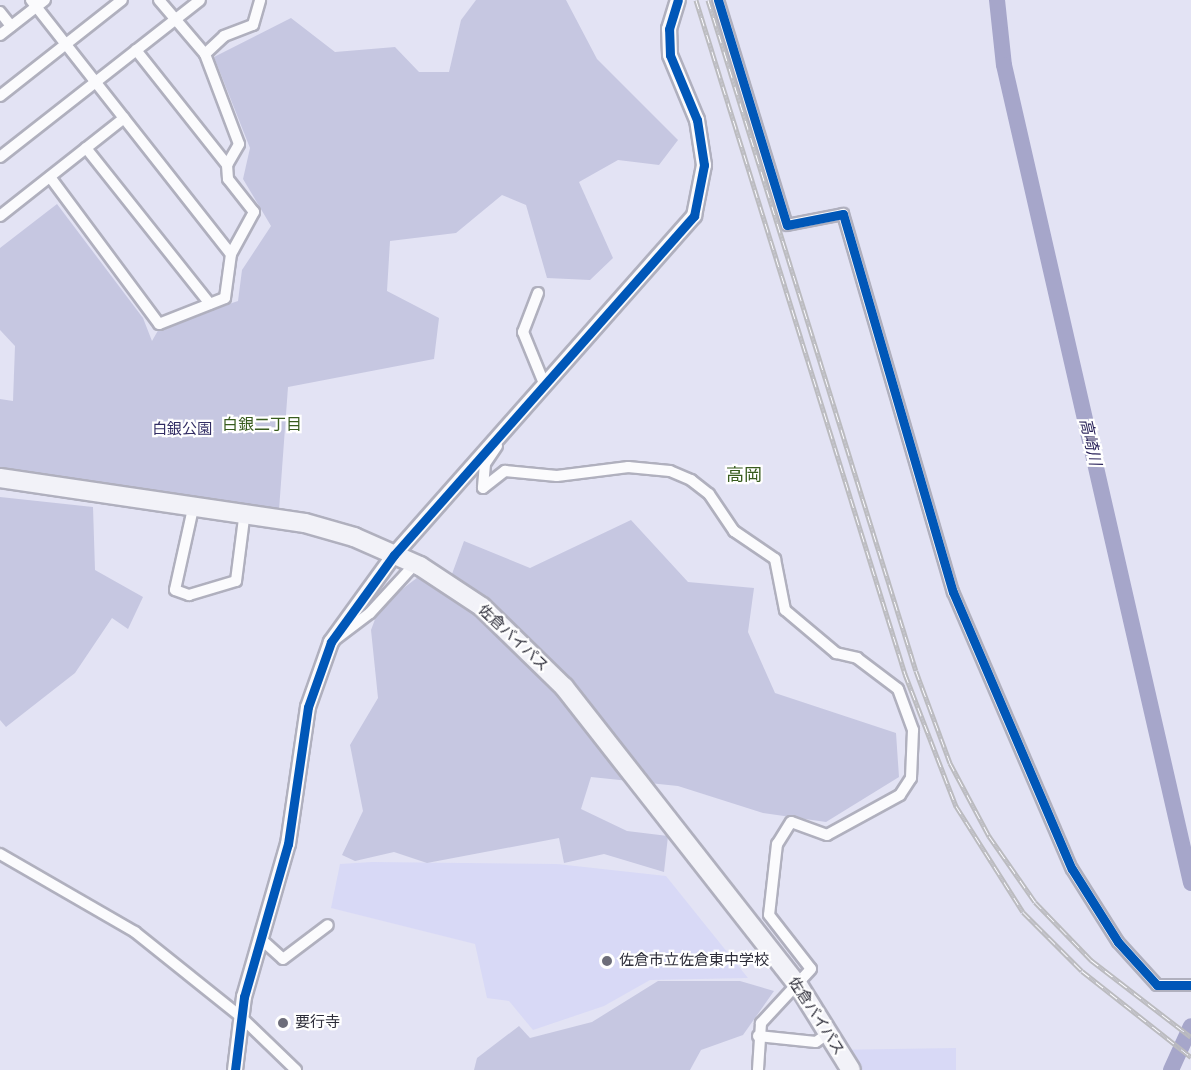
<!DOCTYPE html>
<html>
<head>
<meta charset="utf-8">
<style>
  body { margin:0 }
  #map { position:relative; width:1191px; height:1070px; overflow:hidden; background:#e3e3f4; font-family:"DM Sans","Noto Sans JP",sans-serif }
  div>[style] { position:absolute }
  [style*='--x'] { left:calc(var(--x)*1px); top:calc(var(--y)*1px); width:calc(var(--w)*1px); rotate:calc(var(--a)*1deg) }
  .built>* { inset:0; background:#d8d9f6 }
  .green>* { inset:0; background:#c6c7e1 }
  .river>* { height:16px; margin:-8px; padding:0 8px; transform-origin:8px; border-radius:8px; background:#a6a6ca }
  .roads { filter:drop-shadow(2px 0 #b0b0be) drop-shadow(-2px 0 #b0b0be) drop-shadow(0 2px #b0b0be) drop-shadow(0 -2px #b0b0be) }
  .minor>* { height:10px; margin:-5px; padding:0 5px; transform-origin:5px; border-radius:5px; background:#fbfbfd }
  .tertiary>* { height:14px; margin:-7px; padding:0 7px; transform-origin:7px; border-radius:7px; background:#fbfbfd }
  .trunk>* { height:18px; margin:-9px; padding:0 9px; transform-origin:9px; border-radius:9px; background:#f2f2f8 }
  .rail>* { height:5px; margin-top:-2.5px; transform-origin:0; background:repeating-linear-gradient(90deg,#fff 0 9px,#bbbbbf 0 18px); box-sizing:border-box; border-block:2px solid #bbbbbf }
  .cycleway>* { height:9px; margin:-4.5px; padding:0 4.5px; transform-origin:4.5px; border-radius:4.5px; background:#0057b8 }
  .dots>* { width:16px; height:16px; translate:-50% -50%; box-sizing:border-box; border:3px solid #fff; border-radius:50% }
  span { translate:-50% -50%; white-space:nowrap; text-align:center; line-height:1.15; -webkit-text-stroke:4.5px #fff; paint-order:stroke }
  .park-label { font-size:15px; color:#322d64 }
  .street-label { font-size:15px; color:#2d2d39 }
  .poi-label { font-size:15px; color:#2d2d39 }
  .left { translate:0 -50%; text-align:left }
  .neighbourhood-label { font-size:16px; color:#385c1e }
  .water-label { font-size:16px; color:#2a235a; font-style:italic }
  .quarter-label { font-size:18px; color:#385c1e }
</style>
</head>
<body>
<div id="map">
  <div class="built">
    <i style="clip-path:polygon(372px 862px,557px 864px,666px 876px,748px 978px,650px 980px,604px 1006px,533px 1030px,509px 1001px,487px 998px,475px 944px,331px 908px,340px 864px)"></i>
    <i style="clip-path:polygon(956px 1048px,956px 1070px,838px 1070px,828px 1050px)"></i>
  </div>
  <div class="green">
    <i style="clip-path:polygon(476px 0,566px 0,597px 59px,678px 140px,659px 165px,618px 160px,579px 182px,613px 258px,590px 280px,547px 278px,526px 205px,502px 195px,456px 233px,390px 241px,387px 291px,439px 318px,434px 359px,288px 387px,279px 510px,0 474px,0 399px,13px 401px,15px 346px,0 330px,0 248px,57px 204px,143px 318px,152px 341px,160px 327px,238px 301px,242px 270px,271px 226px,243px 179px,250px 148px,214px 57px,291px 18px,335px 52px,395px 47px,419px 72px,449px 72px,461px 20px)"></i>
    <i style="clip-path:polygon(0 497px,93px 507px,95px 570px,143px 597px,128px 629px,112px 618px,75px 673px,6px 727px,0 720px)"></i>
    <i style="clip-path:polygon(631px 520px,688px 582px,754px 588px,748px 632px,775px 693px,896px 733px,899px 777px,826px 822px,763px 813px,678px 786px,591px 777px,581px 809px,627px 831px,668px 836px,664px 872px,604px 854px,564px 863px,559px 838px,427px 863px,394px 852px,355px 861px,342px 855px,363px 811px,350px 745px,378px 698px,371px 630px,380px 606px,426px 571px,452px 574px,464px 541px,530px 568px)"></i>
    <i style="clip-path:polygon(658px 981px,740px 981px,774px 991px,743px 1035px,701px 1050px,690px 1070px,474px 1070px,477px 1058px,519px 1026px,530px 1038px,592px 1022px)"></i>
  </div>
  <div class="river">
    <i style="--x:997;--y:0;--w:65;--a:83.9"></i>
    <i style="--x:1004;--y:65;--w:839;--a:77.12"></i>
    <i style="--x:1171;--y:1070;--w:48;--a:-65.6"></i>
  </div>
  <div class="roads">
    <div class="minor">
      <i style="--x:31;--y:0;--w:323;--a:51.8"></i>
      <i style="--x:159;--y:0;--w:71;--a:49.6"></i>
      <i style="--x:205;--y:54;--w:26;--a:-43"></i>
      <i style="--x:224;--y:36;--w:31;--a:-21"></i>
      <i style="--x:253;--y:25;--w:26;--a:-74"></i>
      <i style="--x:718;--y:0;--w:235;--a:73"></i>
      <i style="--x:787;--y:225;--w:57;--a:-11.1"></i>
      <i style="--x:843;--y:214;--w:394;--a:73.8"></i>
      <i style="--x:953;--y:592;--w:301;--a:66.8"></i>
      <i style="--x:1072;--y:869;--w:86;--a:57.8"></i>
      <i style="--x:1118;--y:942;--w:58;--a:47.8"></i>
      <i style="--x:1157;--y:985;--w:34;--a:0"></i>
      <i style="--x:0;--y:12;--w:18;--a:52"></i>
      <i style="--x:0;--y:35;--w:57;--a:-37.9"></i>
      <i style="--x:136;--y:50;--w:147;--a:51.6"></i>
      <i style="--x:0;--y:96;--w:155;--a:-38.2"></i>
      <i style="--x:86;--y:148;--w:199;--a:51.5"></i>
      <i style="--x:0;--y:157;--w:254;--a:-38.1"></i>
      <i style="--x:50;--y:177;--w:183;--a:53.4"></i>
      <i style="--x:159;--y:324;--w:71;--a:-21.5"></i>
      <i style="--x:225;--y:298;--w:44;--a:-82.2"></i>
      <i style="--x:231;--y:254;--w:48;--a:-61.3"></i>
      <i style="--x:254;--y:212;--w:42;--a:-128.2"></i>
      <i style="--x:228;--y:179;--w:14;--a:-94"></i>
      <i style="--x:227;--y:165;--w:24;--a:-60"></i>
      <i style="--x:239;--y:144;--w:96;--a:-110.7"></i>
      <i style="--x:0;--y:216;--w:158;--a:-38.3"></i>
      <i style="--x:538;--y:293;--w:42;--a:111"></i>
      <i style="--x:523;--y:332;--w:58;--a:67.8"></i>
      <i style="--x:497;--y:446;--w:22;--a:124"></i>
      <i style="--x:485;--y:464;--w:24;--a:95"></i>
      <i style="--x:483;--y:488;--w:28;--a:-38"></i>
      <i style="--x:505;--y:471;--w:52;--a:5.5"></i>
      <i style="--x:557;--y:476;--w:72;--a:-7.2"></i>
      <i style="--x:628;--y:467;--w:42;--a:5.4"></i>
      <i style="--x:670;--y:471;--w:23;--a:23"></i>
      <i style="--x:691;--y:480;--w:23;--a:38"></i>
      <i style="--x:709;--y:494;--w:45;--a:56"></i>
      <i style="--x:734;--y:531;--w:50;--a:34.3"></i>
      <i style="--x:775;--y:559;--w:52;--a:78.9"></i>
      <i style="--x:785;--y:610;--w:67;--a:40.1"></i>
      <i style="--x:836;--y:653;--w:22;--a:13"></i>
      <i style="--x:857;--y:658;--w:51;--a:37.1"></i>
      <i style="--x:898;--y:689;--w:44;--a:69.9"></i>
      <i style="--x:913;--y:730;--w:48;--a:92.4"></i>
      <i style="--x:911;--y:778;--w:20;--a:123"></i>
      <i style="--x:900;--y:795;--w:83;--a:151.3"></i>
      <i style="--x:827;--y:835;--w:38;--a:-160"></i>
      <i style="--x:791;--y:822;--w:26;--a:122"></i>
      <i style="--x:777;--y:844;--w:71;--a:96.4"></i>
      <i style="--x:769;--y:915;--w:68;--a:52.1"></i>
      <i style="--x:811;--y:969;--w:74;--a:132.8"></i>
      <i style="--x:761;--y:1023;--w:47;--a:93.7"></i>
      <i style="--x:194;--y:504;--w:88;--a:102.5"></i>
      <i style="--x:175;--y:590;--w:15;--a:20"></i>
      <i style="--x:189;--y:595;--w:49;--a:-16.6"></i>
      <i style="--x:236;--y:581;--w:71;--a:-82.7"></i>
      <i style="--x:337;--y:638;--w:41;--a:-37.1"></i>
      <i style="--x:370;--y:613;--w:67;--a:-47.4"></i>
      <i style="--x:0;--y:854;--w:156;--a:30"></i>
      <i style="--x:135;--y:932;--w:134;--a:38.7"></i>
      <i style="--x:240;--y:1016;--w:78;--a:44"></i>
      <i style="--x:262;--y:940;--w:28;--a:42"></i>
      <i style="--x:283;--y:959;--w:56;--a:-37.1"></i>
      <i style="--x:758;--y:1036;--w:58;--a:5.9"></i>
      <i style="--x:816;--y:1042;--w:17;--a:-36"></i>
    </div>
    <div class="tertiary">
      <i style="--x:235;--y:1070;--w:74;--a:-83"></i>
      <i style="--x:244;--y:997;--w:159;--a:-74"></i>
      <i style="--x:288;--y:844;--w:138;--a:-81.7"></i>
      <i style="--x:308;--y:707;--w:69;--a:-70.5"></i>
      <i style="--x:331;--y:642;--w:107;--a:-54.1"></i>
      <i style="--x:394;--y:555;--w:453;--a:-48.5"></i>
      <i style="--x:694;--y:216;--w:52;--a:-78.9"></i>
      <i style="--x:704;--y:165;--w:46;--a:-98.8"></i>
      <i style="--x:697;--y:120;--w:70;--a:-112.6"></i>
      <i style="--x:670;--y:55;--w:26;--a:-92"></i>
      <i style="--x:669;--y:29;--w:30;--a:-73"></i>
    </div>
    <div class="trunk">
      <i style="--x:0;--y:478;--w:308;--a:8.4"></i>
      <i style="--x:305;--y:523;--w:51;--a:15.9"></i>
      <i style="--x:354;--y:537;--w:72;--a:23.7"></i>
      <i style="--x:420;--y:566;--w:74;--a:33.5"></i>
      <i style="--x:482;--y:607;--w:115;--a:44.3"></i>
      <i style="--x:564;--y:687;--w:379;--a:51.9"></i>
      <i style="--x:798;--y:985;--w:100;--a:58.1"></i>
    </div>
  </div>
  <div class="rail">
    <i style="--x:696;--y:0;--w:706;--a:72.77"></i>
    <i style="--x:905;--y:674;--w:142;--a:68.9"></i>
    <i style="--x:956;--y:806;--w:125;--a:57.7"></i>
    <i style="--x:1023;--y:912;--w:83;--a:45"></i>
    <i style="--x:1082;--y:971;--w:139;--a:38.3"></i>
    <i style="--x:708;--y:0;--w:702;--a:72.78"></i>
    <i style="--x:916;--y:671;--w:98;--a:69.7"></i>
    <i style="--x:950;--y:763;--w:83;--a:61.9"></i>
    <i style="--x:989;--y:836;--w:80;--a:55.1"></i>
    <i style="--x:1035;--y:902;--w:81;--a:46"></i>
    <i style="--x:1091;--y:960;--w:126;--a:37.6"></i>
  </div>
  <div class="cycleway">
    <i style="--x:718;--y:0;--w:235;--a:73"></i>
    <i style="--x:787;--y:225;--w:57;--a:-11.1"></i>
    <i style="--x:843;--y:214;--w:394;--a:73.8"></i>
    <i style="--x:953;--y:592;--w:301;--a:66.8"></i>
    <i style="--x:1072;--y:869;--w:86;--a:57.8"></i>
    <i style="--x:1118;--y:942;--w:58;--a:47.8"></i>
    <i style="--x:1157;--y:985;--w:34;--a:0"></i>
    <i style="--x:235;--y:1070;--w:74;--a:-83"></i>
    <i style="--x:244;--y:997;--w:159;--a:-74"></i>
    <i style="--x:288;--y:844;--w:138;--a:-81.7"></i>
    <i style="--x:308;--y:707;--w:69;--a:-70.5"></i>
    <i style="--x:331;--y:642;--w:107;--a:-54.1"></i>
    <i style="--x:394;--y:555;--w:453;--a:-48.5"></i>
    <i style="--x:694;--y:216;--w:52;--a:-78.9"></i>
    <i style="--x:704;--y:165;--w:46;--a:-98.8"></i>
    <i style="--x:697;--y:120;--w:70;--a:-112.6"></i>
    <i style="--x:670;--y:55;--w:26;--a:-92"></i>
    <i style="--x:669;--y:29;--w:30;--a:-73"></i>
  </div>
  <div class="dots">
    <i style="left:607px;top:961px;background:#6d6d7a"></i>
    <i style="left:283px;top:1023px;background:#6d6d7a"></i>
  </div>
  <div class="park-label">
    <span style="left:182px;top:430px">白銀公園</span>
  </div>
  <div class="street-label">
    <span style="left:513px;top:638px;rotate:43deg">佐倉バイパス</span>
    <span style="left:816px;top:1016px;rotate:57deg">佐倉バイパス</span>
  </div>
  <div class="poi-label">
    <span class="left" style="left:619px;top:961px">佐倉市立佐倉東中学校</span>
    <span class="left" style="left:295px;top:1023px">要行寺</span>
  </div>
  <div class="neighbourhood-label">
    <span style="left:262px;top:425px">白銀二丁目</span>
  </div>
  <div class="water-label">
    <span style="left:1090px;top:442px;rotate:77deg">高崎川</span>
  </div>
  <div class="quarter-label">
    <span style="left:744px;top:475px">高岡</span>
  </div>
</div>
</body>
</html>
